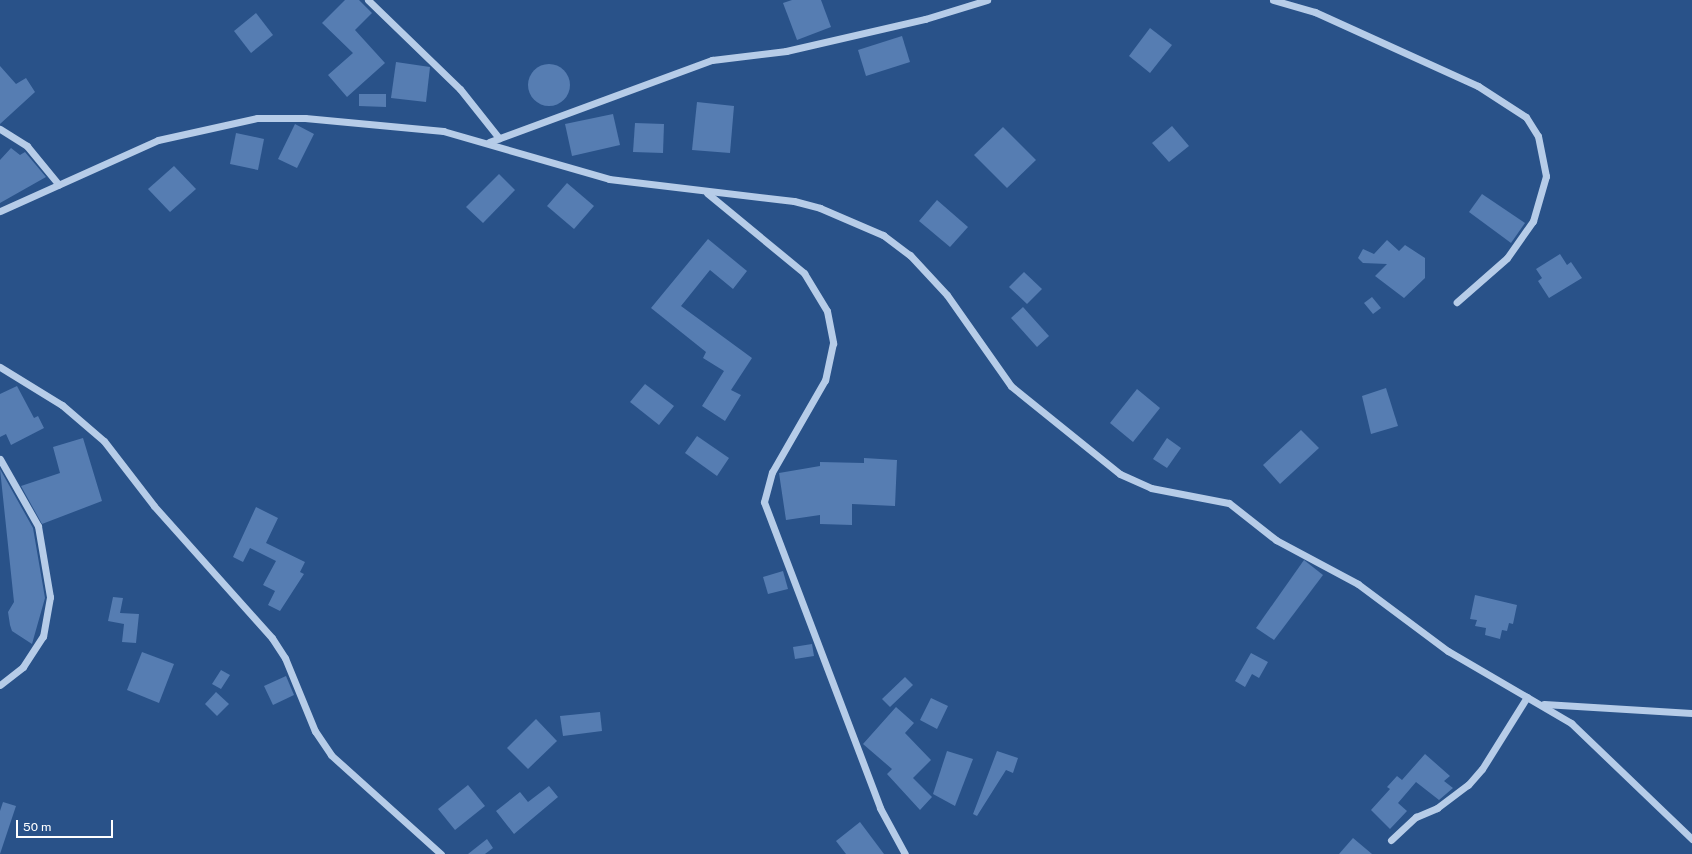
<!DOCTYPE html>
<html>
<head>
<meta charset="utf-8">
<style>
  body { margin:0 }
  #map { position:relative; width:1692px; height:854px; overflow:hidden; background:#295289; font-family:"Public Sans",sans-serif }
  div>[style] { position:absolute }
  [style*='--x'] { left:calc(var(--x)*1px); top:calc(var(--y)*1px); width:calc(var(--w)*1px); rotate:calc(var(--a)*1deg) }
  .building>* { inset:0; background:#567db2 }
  .round { border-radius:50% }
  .minor>* { height:7px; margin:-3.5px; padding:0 3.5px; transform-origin:3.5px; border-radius:3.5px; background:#b6cce8 }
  span { translate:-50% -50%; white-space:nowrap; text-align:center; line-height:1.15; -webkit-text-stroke:3px #295289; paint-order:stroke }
  .scale { position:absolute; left:16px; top:820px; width:97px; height:18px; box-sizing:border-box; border:2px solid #fff; border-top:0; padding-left:5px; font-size:12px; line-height:14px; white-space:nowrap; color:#fff; -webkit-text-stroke:3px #295289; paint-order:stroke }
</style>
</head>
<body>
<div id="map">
  <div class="building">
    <i style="clip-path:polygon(345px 0,359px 0,372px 13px,355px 30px,385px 63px,347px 97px,328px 75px,353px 53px,322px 23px)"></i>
    <i style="clip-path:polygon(792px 0,821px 0,831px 27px,797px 40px,783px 3px)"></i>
    <i style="clip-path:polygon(256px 13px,273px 35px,251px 53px,234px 31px)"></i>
    <i style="clip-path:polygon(1150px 28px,1172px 45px,1150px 73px,1129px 56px)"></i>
    <i style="clip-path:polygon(902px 36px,910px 62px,866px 76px,858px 50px)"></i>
    <i style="clip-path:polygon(396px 62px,430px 67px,426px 102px,391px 98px)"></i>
    <i class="round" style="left:528px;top:64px;width:42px;height:42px"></i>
    <i style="clip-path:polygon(0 66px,16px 84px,26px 78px,35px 92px,0 124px)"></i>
    <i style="clip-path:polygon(359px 94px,386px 94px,386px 107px,359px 106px)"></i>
    <i style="clip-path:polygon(697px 102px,734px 106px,730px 153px,692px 150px)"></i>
    <i style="clip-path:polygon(613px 114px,620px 145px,572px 156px,565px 124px)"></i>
    <i style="clip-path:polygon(635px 123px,664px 124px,663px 153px,633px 152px)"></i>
    <i style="clip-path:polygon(295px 124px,314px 134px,297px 168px,278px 159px)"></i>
    <i style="clip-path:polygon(1172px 126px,1189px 146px,1169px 162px,1152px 143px)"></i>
    <i style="clip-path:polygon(1003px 127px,1036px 160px,1007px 188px,974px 155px)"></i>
    <i style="clip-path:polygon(236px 133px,264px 139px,258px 170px,230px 164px)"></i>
    <i style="clip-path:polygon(11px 148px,20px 155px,25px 152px,46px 177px,0 203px,0 160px)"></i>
    <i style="clip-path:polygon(174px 166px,196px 189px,170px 212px,148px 189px)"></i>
    <i style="clip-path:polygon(499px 174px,515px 190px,483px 223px,466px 207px)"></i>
    <i style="clip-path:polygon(567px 183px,594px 206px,574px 229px,547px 206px)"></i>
    <i style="clip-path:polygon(1482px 194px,1525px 223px,1511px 243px,1469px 212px)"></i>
    <i style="clip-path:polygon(937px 200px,968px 227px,950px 247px,919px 221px)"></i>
    <i style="clip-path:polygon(708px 239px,747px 271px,733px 289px,710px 270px,681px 306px,752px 358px,731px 390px,741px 395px,725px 421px,702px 406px,724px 371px,703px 358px,706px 352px,651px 308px)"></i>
    <i style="clip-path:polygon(1387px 240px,1399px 251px,1405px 245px,1425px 258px,1425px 278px,1404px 298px,1375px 276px,1387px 264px,1363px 263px,1358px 258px,1363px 249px,1374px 254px)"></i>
    <i style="clip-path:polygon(1560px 254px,1567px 265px,1571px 262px,1582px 278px,1549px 298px,1538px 281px,1542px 278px,1536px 269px)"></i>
    <i style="clip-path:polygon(1024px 272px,1042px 289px,1027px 304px,1009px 287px)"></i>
    <i style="clip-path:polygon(1372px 297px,1381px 308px,1373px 314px,1364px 303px)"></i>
    <i style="clip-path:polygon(1023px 307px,1049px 336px,1037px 347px,1011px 318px)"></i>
    <i style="clip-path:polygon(645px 384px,674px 406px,659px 425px,630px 402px)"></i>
    <i style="clip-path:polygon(17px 386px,34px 418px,38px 416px,44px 428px,11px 445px,6px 434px,0 437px,0 394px)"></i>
    <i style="clip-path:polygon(1386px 388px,1398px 426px,1371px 434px,1362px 396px)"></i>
    <i style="clip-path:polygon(1137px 389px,1160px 408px,1133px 442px,1110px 423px)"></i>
    <i style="clip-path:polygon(1301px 430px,1319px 448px,1280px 484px,1263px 465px)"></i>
    <i style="clip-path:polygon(697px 436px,729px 458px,717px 476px,685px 453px)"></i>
    <i style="clip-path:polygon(83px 438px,102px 501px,42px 524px,21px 486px,60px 473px,53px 447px)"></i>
    <i style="clip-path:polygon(1167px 438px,1181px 448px,1167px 468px,1153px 459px)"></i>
    <i style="clip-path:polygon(864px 458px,897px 460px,895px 506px,852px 504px,852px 525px,820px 524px,820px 515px,786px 520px,779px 473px,820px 466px,820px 462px,864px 463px)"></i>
    <i style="clip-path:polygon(0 469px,33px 528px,45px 598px,32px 644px,12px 631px,10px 625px,8px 612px,14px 602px)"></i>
    <i style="clip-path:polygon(256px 507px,278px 518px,266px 543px,305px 562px,300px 572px,304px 574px,280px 611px,268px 605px,275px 591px,263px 585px,276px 561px,250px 548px,243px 562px,233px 557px)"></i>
    <i style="clip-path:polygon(1304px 560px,1323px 575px,1274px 640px,1256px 628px)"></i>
    <i style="clip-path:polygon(783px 571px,788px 589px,768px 594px,763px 577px)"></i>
    <i style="clip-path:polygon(1475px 595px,1517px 605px,1513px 624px,1509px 623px,1507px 631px,1502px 630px,1500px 639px,1485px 635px,1486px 628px,1475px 626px,1477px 620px,1470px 619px)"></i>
    <i style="clip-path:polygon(113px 597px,123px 598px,120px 613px,139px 614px,136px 643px,122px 642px,124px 624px,108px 621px)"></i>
    <i style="clip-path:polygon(812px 644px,814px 656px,795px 659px,793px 647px)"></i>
    <i style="clip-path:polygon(142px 652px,174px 664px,159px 703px,127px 690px)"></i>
    <i style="clip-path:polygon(1251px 653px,1268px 662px,1259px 678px,1252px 674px,1245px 687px,1235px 681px)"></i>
    <i style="clip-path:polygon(221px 670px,230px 675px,221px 689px,212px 684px)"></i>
    <i style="clip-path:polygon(286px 676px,294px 695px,273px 705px,264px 686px)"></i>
    <i style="clip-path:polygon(905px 677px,913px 685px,890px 707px,882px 699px)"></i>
    <i style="clip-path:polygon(216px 692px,229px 704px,217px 716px,205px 704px)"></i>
    <i style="clip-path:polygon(931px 698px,948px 706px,937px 729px,920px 720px)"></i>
    <i style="clip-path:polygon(896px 707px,914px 723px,905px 733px,931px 760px,913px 778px,932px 797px,920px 810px,887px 774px,892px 769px,863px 744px)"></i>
    <i style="clip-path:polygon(600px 712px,602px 731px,563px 736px,560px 716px)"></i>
    <i style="clip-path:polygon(536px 719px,557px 741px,528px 769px,507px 748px)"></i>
    <i style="clip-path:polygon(947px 751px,973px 759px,955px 806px,933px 794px)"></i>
    <i style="clip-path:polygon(997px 751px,1018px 758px,1013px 773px,1006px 770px,977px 816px,973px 814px)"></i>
    <i style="clip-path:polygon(1425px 754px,1450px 776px,1444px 781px,1453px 788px,1439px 800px,1416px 782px,1398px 803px,1407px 811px,1390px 829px,1371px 810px,1390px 789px,1387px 787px,1397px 776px,1402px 780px)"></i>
    <i style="clip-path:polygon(468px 785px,485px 806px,455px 830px,438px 809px)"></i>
    <i style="clip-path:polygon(549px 786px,558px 797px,514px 834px,496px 811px,520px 792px,528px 802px)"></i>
    <i style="clip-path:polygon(3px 802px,16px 806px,0 854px,0 811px)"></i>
    <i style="clip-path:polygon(860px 822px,884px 854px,846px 854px,836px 841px)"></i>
    <i style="clip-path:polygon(1353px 838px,1372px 854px,1339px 854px)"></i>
    <i style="clip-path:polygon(487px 839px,493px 848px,485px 854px,468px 854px)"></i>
  </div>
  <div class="minor">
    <i style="--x:368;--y:0;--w:128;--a:44.1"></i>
    <i style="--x:460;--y:89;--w:63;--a:51.5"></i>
    <i style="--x:1273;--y:0;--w:44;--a:15.9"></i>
    <i style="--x:1315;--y:12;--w:179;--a:24.4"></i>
    <i style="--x:1478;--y:86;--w:57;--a:32.9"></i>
    <i style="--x:1526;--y:117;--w:22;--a:58"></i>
    <i style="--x:1538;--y:136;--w:41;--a:78.7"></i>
    <i style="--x:1546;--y:176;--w:47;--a:106.1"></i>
    <i style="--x:1533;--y:221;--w:45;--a:125.1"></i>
    <i style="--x:1507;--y:258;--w:67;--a:138.7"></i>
    <i style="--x:0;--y:129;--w:32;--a:32"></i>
    <i style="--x:27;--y:146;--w:50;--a:50.6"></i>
    <i style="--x:489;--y:142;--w:238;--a:-20.2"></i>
    <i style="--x:712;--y:60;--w:75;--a:-6.9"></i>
    <i style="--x:786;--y:51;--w:143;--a:-13"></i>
    <i style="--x:925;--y:19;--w:65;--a:-17"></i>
    <i style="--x:707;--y:193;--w:126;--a:39.5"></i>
    <i style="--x:804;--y:273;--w:44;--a:58.8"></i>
    <i style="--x:827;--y:311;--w:33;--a:79"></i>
    <i style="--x:833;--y:343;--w:38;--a:102"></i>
    <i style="--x:825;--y:380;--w:106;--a:119.9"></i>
    <i style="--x:772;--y:472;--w:31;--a:105"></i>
    <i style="--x:764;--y:502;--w:327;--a:69.2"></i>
    <i style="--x:880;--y:808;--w:52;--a:61.5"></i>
    <i style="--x:0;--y:211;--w:173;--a:-24.2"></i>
    <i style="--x:158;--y:140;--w:101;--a:-12.5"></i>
    <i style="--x:257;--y:118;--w:48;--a:0"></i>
    <i style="--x:305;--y:118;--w:139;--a:5.4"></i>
    <i style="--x:443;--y:131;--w:173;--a:16.1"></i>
    <i style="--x:609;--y:179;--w:186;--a:6.8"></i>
    <i style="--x:794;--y:201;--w:27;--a:15"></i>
    <i style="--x:820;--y:208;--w:69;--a:23.2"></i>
    <i style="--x:883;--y:235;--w:34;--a:37"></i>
    <i style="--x:910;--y:255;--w:54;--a:47.2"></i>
    <i style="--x:947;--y:295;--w:111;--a:54.9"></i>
    <i style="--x:1011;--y:386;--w:140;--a:38.9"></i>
    <i style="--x:1120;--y:474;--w:34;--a:24"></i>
    <i style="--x:1151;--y:488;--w:79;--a:10.9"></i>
    <i style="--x:1229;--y:503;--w:60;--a:38.2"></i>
    <i style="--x:1276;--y:540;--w:93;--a:28.2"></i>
    <i style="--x:1358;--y:584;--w:112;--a:36.7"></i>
    <i style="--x:1448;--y:651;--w:143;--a:30.3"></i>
    <i style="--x:1571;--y:723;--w:168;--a:43.8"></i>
    <i style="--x:0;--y:367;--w:73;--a:31.5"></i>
    <i style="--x:62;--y:405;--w:55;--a:40.6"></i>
    <i style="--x:104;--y:441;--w:82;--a:52.4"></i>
    <i style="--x:154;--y:506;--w:177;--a:48.2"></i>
    <i style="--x:272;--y:638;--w:24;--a:57"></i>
    <i style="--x:285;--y:658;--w:79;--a:67.7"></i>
    <i style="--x:315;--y:731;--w:29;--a:56"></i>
    <i style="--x:331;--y:755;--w:148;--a:42"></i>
    <i style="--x:0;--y:459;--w:77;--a:60.4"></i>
    <i style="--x:38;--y:526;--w:72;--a:80.4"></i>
    <i style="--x:50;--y:597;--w:40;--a:100"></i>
    <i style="--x:43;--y:636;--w:37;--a:123"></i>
    <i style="--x:23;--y:667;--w:29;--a:142"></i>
    <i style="--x:1544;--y:704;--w:148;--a:3.5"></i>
    <i style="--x:1391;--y:840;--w:34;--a:-43"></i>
    <i style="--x:1416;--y:817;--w:23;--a:-23"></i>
    <i style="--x:1437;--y:808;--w:39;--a:-37"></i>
    <i style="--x:1468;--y:785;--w:21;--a:-49"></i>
    <i style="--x:1482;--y:769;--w:85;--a:-58"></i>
  </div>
  <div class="scale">50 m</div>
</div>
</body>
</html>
